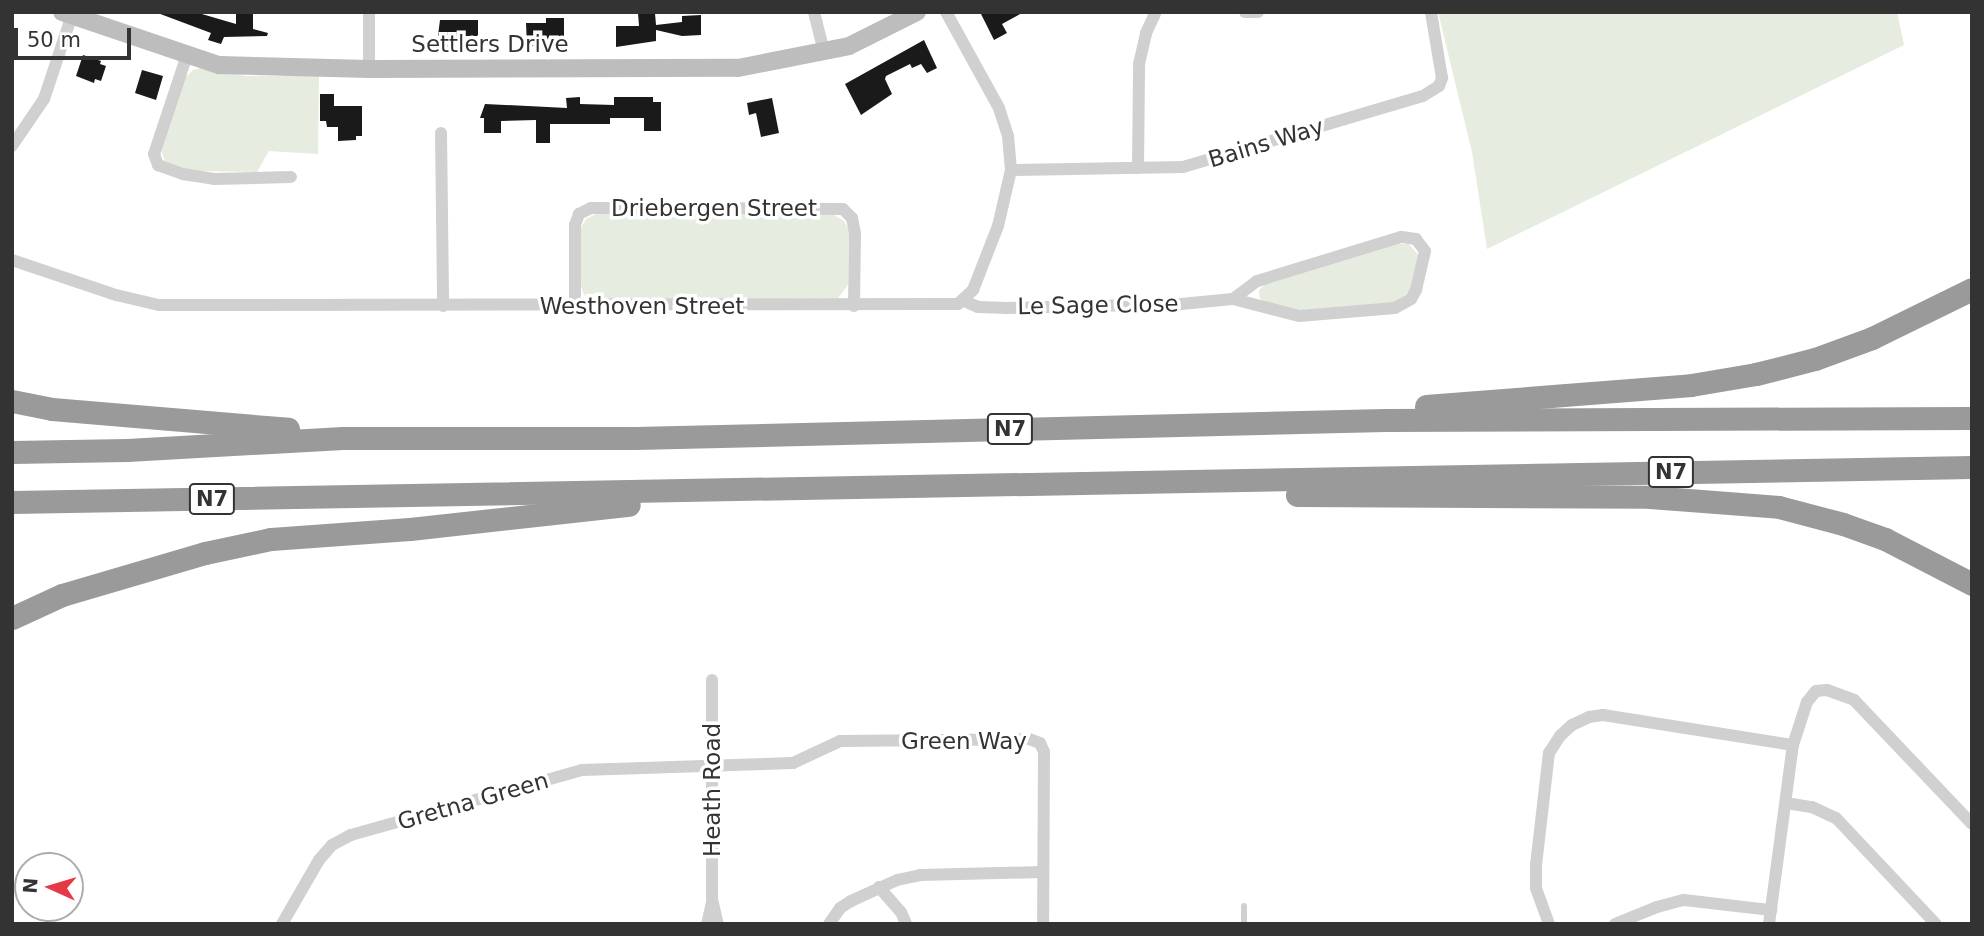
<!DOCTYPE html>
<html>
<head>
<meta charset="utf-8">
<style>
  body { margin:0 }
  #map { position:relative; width:1984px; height:936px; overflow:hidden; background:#fff; font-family:"DejaVu Sans",sans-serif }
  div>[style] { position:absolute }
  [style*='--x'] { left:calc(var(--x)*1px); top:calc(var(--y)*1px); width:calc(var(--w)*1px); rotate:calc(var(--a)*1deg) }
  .green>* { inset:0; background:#e6ecdf }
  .building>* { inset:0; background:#1a1a1a }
  .lane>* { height:6px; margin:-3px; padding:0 3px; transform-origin:3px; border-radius:3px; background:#d0d0d0 }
  .street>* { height:12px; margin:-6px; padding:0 6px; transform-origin:6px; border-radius:6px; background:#d0d0d0 }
  .secondary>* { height:18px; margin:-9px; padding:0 9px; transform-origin:9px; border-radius:9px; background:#bdbdbd }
  .highway>* { height:23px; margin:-11.5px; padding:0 11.5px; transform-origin:11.5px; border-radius:11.5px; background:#9a9a9a }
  span { translate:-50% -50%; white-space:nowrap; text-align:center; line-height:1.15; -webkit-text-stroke:7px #fff; paint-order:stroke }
  .shield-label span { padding:2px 5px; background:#fff; border:2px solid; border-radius:5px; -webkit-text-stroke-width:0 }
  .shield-label { font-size:21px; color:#333; font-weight:700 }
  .street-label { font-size:23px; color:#333 }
  .frame { position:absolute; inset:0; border:14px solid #333; pointer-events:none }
  .north { position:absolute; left:14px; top:852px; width:70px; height:70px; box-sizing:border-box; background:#fff; border:2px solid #adadad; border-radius:50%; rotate:274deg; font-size:19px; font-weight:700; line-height:28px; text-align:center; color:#333 }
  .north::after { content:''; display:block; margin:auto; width:24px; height:32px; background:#e63946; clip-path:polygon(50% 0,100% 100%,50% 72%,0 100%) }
  .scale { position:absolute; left:14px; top:28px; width:117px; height:32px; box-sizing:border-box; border:4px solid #333; border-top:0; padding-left:9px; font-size:21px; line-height:24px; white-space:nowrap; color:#333; -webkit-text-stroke:5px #fff; paint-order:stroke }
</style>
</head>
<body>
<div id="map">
  <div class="green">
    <i style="clip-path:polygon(1438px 12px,1897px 12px,1904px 45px,1487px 249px,1472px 152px)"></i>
    <i style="clip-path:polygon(204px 67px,245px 76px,319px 76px,318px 154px,269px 151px,257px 172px,193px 171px,165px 161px,161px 150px,184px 79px,193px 70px)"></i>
    <i style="clip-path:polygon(596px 214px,834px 215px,844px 221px,849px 230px,848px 285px,838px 298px,595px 300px,584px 295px,580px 283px,581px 228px,586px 219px)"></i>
    <i style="clip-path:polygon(1399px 244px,1409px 244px,1419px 256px,1410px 290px,1398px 302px,1301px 310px,1264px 302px,1259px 297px,1259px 290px,1264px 285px)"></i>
  </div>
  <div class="building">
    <i style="clip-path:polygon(155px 12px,195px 12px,236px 24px,236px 12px,253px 12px,253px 29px,268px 33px,267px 36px,224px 37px,221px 44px,208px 40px,211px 33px)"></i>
    <i style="clip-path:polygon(980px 12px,1024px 12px,1002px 24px,1007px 33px,994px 40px)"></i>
    <i style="clip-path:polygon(638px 13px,655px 13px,656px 25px,682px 22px,682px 16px,701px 15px,701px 35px,682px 36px,656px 30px,656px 41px,616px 47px,616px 26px,639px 26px)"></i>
    <i style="clip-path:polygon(546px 18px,564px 18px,564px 42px,527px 47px,526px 23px,546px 23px)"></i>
    <i style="clip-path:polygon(440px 20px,478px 20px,478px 36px,453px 36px,453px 51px,436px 51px)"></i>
    <i style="clip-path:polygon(924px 40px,937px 68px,927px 73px,921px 64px,912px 68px,910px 64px,886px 76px,885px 79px,892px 94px,861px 115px,845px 84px)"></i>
    <i style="clip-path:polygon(83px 55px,101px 61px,100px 64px,106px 66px,101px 81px,95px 79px,94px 83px,76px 76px)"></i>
    <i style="clip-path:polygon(142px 70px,163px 76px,156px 100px,135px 93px)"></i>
    <i style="clip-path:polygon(320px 94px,334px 94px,334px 106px,362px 106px,362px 136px,356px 136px,356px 140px,338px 141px,338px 127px,327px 127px,326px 121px,320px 121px)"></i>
    <i style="clip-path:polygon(580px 97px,580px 104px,614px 105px,614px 97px,653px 97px,653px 102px,661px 102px,661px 131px,644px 131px,644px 118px,610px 118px,610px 124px,550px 124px,550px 143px,536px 143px,536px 120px,501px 121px,501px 133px,484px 133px,484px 118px,480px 118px,485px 104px,567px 108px,566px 98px)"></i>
    <i style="clip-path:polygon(772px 98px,779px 133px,761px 137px,756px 113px,749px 115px,747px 103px)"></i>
  </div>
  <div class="lane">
    <i style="--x:1244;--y:924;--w:18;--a:-90"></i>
  </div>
  <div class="street">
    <i style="--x:814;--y:12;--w:41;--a:76"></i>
    <i style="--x:1245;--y:12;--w:13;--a:0"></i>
    <i style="--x:187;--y:55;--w:104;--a:108.4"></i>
    <i style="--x:154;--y:154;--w:12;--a:70"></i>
    <i style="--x:158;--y:165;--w:27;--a:20"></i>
    <i style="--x:183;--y:174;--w:31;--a:9"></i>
    <i style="--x:214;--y:179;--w:77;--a:-1.5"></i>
    <i style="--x:369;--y:69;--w:57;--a:-90"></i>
    <i style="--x:441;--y:133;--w:173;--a:89.3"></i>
    <i style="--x:12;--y:146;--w:57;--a:-55.8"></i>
    <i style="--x:44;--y:99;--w:89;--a:-71.6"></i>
    <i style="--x:1138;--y:168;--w:104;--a:-89.4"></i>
    <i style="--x:1139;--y:64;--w:32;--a:-77"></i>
    <i style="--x:1146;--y:33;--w:23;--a:-65"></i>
    <i style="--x:1011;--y:170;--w:172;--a:-1"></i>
    <i style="--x:1183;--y:167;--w:250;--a:-16.5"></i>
    <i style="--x:1423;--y:96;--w:19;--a:-32"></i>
    <i style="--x:1439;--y:86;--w:9;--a:-69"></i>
    <i style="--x:1442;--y:78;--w:67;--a:-99.5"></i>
    <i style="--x:12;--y:260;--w:110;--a:18.6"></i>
    <i style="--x:116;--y:295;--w:44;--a:13.1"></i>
    <i style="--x:159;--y:305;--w:799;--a:-0.07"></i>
    <i style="--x:958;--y:304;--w:21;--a:-43"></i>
    <i style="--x:973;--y:290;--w:69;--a:-68.7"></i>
    <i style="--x:998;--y:226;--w:57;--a:-76.9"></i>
    <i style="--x:1011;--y:170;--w:34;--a:-95"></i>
    <i style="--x:1008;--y:136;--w:29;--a:-108"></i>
    <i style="--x:999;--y:108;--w:110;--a:-118.9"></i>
    <i style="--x:964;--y:301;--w:15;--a:23"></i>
    <i style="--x:978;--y:307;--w:29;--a:2"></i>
    <i style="--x:1007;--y:308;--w:174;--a:-1.3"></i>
    <i style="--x:1181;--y:304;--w:52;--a:-5.5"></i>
    <i style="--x:1233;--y:299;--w:68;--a:14.4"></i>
    <i style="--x:1299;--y:316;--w:96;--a:-4.8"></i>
    <i style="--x:1395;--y:308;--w:18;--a:-29"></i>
    <i style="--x:1411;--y:299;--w:10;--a:-61"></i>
    <i style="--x:1416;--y:290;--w:40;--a:-77"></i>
    <i style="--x:1425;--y:251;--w:15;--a:-127"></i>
    <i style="--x:1416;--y:239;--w:15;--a:-172"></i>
    <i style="--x:1401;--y:237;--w:151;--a:163"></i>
    <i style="--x:1257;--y:281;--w:30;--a:143"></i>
    <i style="--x:575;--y:307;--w:82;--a:-90"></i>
    <i style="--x:575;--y:225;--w:12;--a:-70"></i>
    <i style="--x:579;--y:214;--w:13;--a:-27"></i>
    <i style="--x:591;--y:208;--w:252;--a:0.2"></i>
    <i style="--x:843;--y:209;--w:13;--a:45"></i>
    <i style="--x:852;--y:218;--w:15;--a:79"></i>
    <i style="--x:855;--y:233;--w:73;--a:90.8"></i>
    <i style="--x:712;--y:680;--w:219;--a:90"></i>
    <i style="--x:712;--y:899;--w:26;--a:77"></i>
    <i style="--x:1786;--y:803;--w:26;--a:9"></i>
    <i style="--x:1812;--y:807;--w:26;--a:25"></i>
    <i style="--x:1836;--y:818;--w:146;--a:46.7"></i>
    <i style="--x:879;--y:887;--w:33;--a:49"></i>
    <i style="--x:901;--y:912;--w:13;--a:67"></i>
    <i style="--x:282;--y:924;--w:74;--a:-60"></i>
    <i style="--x:319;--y:860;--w:20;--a:-49"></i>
    <i style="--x:332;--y:845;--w:21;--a:-28"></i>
    <i style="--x:351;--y:835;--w:240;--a:-15.7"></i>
    <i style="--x:582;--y:770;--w:211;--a:-1.9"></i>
    <i style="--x:793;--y:763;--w:52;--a:-25.1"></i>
    <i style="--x:840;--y:741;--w:189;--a:-0.6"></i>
    <i style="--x:1029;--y:739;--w:12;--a:20"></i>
    <i style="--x:1040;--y:743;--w:10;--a:66"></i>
    <i style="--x:1044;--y:752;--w:172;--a:90.3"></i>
    <i style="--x:707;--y:924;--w:22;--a:-77"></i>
    <i style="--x:829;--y:924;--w:19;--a:-55"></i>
    <i style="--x:840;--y:908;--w:13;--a:-32"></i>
    <i style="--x:851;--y:901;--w:51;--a:-24.5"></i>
    <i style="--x:897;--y:880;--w:24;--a:-12"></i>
    <i style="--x:920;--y:875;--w:122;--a:-1.4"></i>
    <i style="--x:1549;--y:924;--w:38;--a:-110"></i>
    <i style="--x:1536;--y:888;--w:23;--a:-90"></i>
    <i style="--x:1536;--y:865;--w:113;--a:-83.4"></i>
    <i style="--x:1549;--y:753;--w:20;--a:-57"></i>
    <i style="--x:1560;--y:736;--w:16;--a:-43"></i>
    <i style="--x:1572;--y:725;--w:19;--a:-25"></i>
    <i style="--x:1589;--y:717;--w:14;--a:-8"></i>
    <i style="--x:1603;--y:715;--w:192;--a:9"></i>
    <i style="--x:1615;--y:924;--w:45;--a:-22"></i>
    <i style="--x:1657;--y:907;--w:28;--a:-15"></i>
    <i style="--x:1684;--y:900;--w:88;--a:6.6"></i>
    <i style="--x:1769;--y:924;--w:181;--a:-82.4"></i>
    <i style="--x:1793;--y:745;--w:45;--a:-72"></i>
    <i style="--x:1807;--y:702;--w:14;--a:-51"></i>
    <i style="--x:1816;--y:691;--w:11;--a:-5"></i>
    <i style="--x:1827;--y:690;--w:29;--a:20"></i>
    <i style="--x:1854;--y:700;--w:171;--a:46.4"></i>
  </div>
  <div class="secondary">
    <i style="--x:62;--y:12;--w:166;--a:18.7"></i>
    <i style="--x:219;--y:65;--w:150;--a:1.5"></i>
    <i style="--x:369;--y:69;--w:369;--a:-0.2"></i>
    <i style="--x:738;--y:68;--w:113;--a:-11.2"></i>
    <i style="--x:849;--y:46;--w:76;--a:-26.6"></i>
  </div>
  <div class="highway">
    <i style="--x:12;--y:401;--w:41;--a:11.3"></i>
    <i style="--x:52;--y:409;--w:237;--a:4.8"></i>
    <i style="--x:1426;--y:406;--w:266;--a:-4.5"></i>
    <i style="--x:1691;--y:385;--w:66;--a:-9.6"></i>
    <i style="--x:1756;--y:374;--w:61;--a:-14.3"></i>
    <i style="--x:1815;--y:359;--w:61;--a:-20.2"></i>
    <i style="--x:1872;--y:338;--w:111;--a:-26.1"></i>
    <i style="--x:12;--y:452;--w:115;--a:-1"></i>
    <i style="--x:127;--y:450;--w:216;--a:-3.2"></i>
    <i style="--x:343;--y:438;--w:292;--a:0"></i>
    <i style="--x:635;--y:438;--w:750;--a:-1.37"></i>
    <i style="--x:1385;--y:420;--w:587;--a:-0.2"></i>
    <i style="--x:1297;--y:495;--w:353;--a:0.3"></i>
    <i style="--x:1650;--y:497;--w:129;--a:4.4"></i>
    <i style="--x:1779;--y:507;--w:66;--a:14.9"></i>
    <i style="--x:1843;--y:524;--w:45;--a:19.7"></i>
    <i style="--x:1885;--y:539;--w:98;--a:27.3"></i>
    <i style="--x:12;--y:502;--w:1960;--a:-1.02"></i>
    <i style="--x:12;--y:618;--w:55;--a:-24.7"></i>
    <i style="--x:62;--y:595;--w:149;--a:-16.4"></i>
    <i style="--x:205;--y:553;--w:67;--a:-12"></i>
    <i style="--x:271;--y:539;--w:139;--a:-4.1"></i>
    <i style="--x:410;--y:529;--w:220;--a:-6.3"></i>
  </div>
  <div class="shield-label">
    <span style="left:1010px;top:429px">N7</span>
    <span style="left:1671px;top:472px">N7</span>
    <span style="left:212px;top:499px">N7</span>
  </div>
  <div class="street-label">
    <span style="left:490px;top:44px">Settlers Drive</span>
    <span style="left:1266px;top:143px;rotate:-17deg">Bains Way</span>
    <span style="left:714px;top:208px">Driebergen Street</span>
    <span style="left:1098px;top:305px;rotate:-1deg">Le Sage Close</span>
    <span style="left:642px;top:306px">Westhoven Street</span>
    <span style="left:964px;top:741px">Green Way</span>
    <span style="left:712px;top:790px;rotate:-90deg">Heath Road</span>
    <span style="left:473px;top:801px;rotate:-16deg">Gretna Green</span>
  </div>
  <div class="frame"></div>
  <div class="north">N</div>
  <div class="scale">50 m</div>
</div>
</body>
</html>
